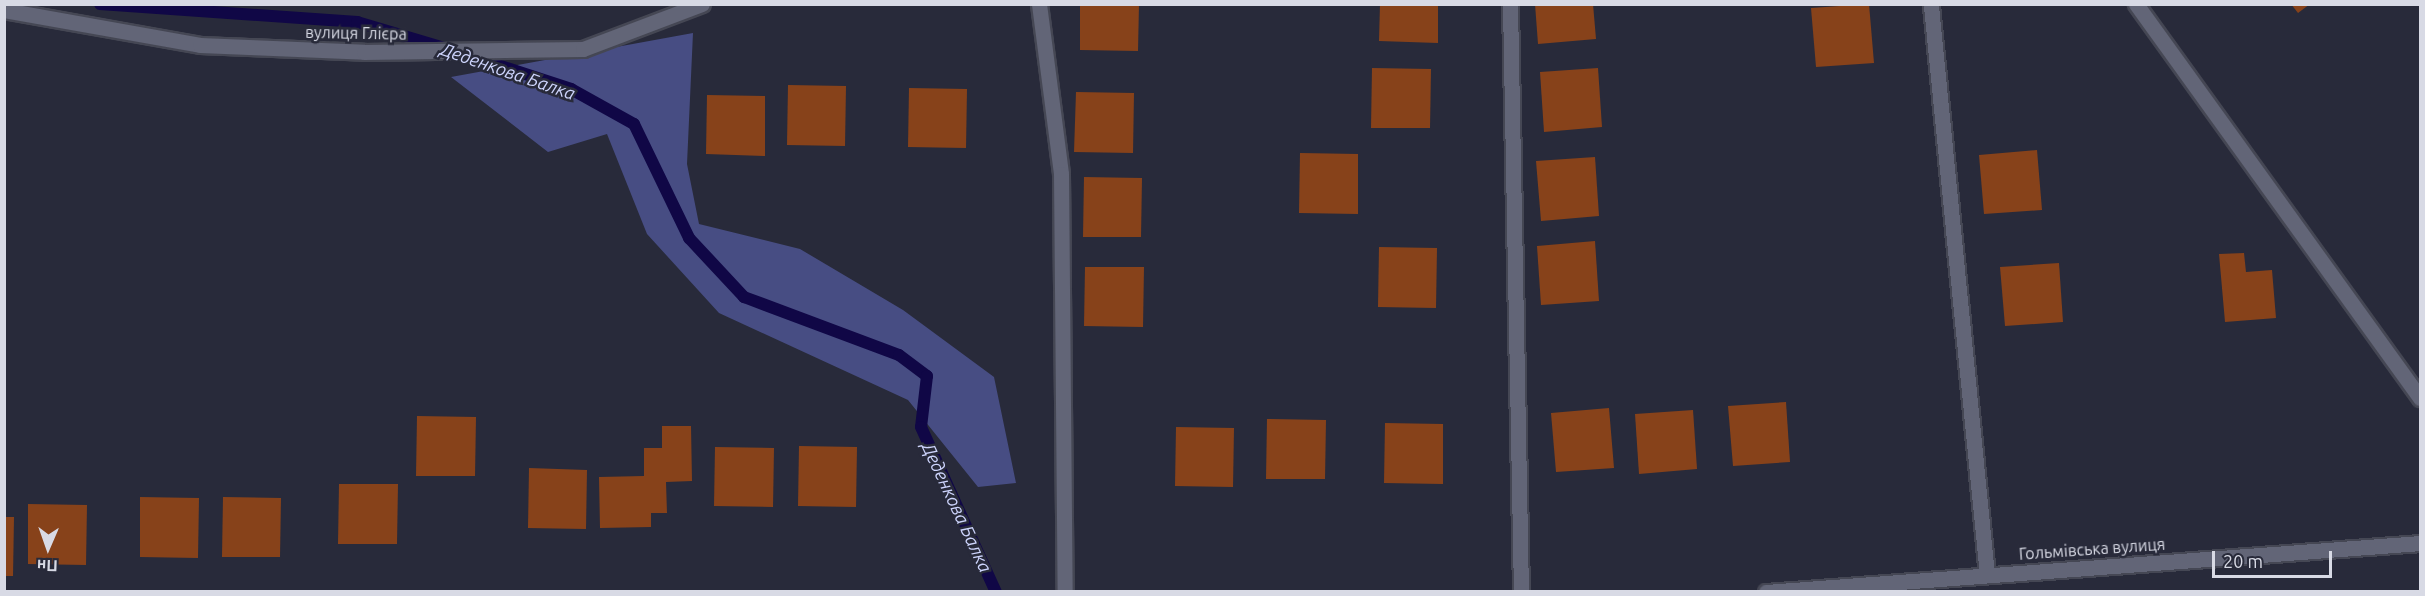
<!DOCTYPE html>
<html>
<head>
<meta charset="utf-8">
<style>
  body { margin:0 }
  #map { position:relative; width:2425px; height:596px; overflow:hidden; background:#282a3a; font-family:Ubuntu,sans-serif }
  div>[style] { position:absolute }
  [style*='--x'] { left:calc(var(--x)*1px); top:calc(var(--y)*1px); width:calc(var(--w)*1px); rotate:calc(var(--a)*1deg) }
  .green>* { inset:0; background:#474d83 }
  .stream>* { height:12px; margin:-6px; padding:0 6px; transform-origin:6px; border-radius:6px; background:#100746 }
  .building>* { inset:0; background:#87421a }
  .roads { filter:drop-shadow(2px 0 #454754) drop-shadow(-2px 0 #454754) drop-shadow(0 2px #454754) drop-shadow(0 -2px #454754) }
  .minor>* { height:15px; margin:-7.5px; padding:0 7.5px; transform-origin:7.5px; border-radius:7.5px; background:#626577 }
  span { translate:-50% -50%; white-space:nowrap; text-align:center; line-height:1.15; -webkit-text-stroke:5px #282a3a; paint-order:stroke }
  .street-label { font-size:16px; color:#d8dae5 }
  .water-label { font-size:18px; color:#cdd4fc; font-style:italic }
  .frame { position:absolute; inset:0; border:6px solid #d8dae5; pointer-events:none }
  .north { position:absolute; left:18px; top:518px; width:60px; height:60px; -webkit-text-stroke:4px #282a3a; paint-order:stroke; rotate:182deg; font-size:16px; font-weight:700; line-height:24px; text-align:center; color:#d8dae5 }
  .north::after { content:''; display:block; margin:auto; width:21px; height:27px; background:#d8dae5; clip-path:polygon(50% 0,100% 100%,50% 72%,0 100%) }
  .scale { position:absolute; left:2212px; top:551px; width:120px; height:27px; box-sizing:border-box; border:3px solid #d8dae5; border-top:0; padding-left:8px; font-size:18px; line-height:21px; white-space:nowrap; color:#d8dae5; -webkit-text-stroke:4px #282a3a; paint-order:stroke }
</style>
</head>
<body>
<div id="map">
  <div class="green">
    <i style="clip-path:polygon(693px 33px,687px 164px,699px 224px,800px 249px,903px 310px,994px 377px,1016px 483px,978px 487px,908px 400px,719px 313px,647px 234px,607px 134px,548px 152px,451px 77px)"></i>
  </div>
  <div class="stream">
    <i style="--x:100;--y:4;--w:258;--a:4"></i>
    <i style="--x:357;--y:22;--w:92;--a:16.5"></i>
    <i style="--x:461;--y:53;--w:116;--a:18.1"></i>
    <i style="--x:571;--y:89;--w:72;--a:29.1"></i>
    <i style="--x:634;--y:124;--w:127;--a:64.2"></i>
    <i style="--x:689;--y:238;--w:81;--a:47"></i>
    <i style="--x:744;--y:297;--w:165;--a:20.5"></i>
    <i style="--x:899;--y:355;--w:35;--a:37"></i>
    <i style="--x:927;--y:376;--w:51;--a:96.7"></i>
    <i style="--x:921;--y:427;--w:181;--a:65.6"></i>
  </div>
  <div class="building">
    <i style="clip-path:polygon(1080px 4px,1139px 4px,1138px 51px,1080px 50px)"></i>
    <i style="clip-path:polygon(1380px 4px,1438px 4px,1438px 43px,1379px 41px)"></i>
    <i style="clip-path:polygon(1535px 4px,1593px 4px,1596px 39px,1538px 44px)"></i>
    <i style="clip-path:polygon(1869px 4px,1874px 63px,1816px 67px,1811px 8px)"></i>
    <i style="clip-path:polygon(2291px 4px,2310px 4px,2298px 13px)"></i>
    <i style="clip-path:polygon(1372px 68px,1431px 69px,1430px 128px,1371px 128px)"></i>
    <i style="clip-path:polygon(1598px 68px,1602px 127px,1544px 132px,1540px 72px)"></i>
    <i style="clip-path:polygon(788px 85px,846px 86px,845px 146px,787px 145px)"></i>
    <i style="clip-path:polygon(909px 88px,967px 89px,966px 148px,908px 147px)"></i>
    <i style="clip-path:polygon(1076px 92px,1134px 93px,1133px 153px,1074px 152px)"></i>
    <i style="clip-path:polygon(707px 95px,765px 96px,765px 156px,706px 154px)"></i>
    <i style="clip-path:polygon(2037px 150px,2042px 210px,1984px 214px,1979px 155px)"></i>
    <i style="clip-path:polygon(1300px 153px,1358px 154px,1358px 214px,1299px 213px)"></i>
    <i style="clip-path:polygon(1595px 157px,1599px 216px,1541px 221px,1536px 161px)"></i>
    <i style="clip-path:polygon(1084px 177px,1142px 178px,1141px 237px,1083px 237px)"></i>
    <i style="clip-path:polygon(1595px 241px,1599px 301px,1541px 305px,1537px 246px)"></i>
    <i style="clip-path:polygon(1379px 247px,1437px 248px,1436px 308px,1378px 307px)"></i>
    <i style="clip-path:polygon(2244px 253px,2246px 272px,2272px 270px,2276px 318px,2225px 322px,2219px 254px)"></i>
    <i style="clip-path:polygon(2059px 263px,2063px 322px,2005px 326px,2000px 267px)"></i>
    <i style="clip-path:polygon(1085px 267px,1144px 267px,1143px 327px,1084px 326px)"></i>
    <i style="clip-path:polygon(1786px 402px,1790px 462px,1733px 466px,1728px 406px)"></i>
    <i style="clip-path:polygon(1609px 408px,1614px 468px,1556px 472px,1551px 413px)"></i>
    <i style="clip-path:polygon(1693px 410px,1697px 469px,1639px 474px,1635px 414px)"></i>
    <i style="clip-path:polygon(417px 416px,476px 417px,475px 476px,416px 476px)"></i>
    <i style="clip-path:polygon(1267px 419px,1326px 420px,1325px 479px,1266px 479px)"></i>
    <i style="clip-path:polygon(1385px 423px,1443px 424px,1443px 484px,1384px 483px)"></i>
    <i style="clip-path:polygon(662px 426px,691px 426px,692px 481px,666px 482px,667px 513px,651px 513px,651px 527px,600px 528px,599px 477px,644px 476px,644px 448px,662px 448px)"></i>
    <i style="clip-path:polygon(1176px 427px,1234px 428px,1233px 487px,1175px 486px)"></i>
    <i style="clip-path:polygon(799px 446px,857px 447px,856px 507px,798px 506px)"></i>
    <i style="clip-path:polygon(715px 447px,774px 448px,773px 507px,714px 506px)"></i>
    <i style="clip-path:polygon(529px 468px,587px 470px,586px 529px,528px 528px)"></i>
    <i style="clip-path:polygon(339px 484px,398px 484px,397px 544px,338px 544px)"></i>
    <i style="clip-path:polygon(140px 497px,199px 498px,198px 558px,140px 557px)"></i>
    <i style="clip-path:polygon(223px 497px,281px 498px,280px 557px,222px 557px)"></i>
    <i style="clip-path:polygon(28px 504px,87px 505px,86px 565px,28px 564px)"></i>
    <i style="clip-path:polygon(4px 517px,14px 517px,13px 576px,4px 576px)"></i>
  </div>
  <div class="roads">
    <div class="minor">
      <i style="--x:1039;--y:4;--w:171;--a:82.6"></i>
      <i style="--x:1061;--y:174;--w:418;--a:89.5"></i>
      <i style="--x:1510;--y:4;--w:588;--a:88.93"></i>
      <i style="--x:2136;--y:4;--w:486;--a:54.2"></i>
      <i style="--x:1931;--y:6;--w:572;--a:84.38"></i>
      <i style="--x:4;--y:10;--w:199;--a:10.1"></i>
      <i style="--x:200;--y:45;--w:164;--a:2.4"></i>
      <i style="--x:364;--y:52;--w:219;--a:-0.8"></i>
      <i style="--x:583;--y:49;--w:127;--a:-20.7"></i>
      <i style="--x:1766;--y:592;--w:656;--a:-4.28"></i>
    </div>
  </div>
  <div class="street-label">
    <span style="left:356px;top:33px;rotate:1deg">вулиця Глієра</span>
    <span style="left:2092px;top:549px;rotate:-4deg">Гольмівська вулиця</span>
  </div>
  <div class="water-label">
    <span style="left:508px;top:71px;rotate:19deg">Деденкова Балка</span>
    <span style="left:957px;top:507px;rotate:65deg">Деденкова Балка</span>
  </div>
  <div class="frame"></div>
  <div class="north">Пн</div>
  <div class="scale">20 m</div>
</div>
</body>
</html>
